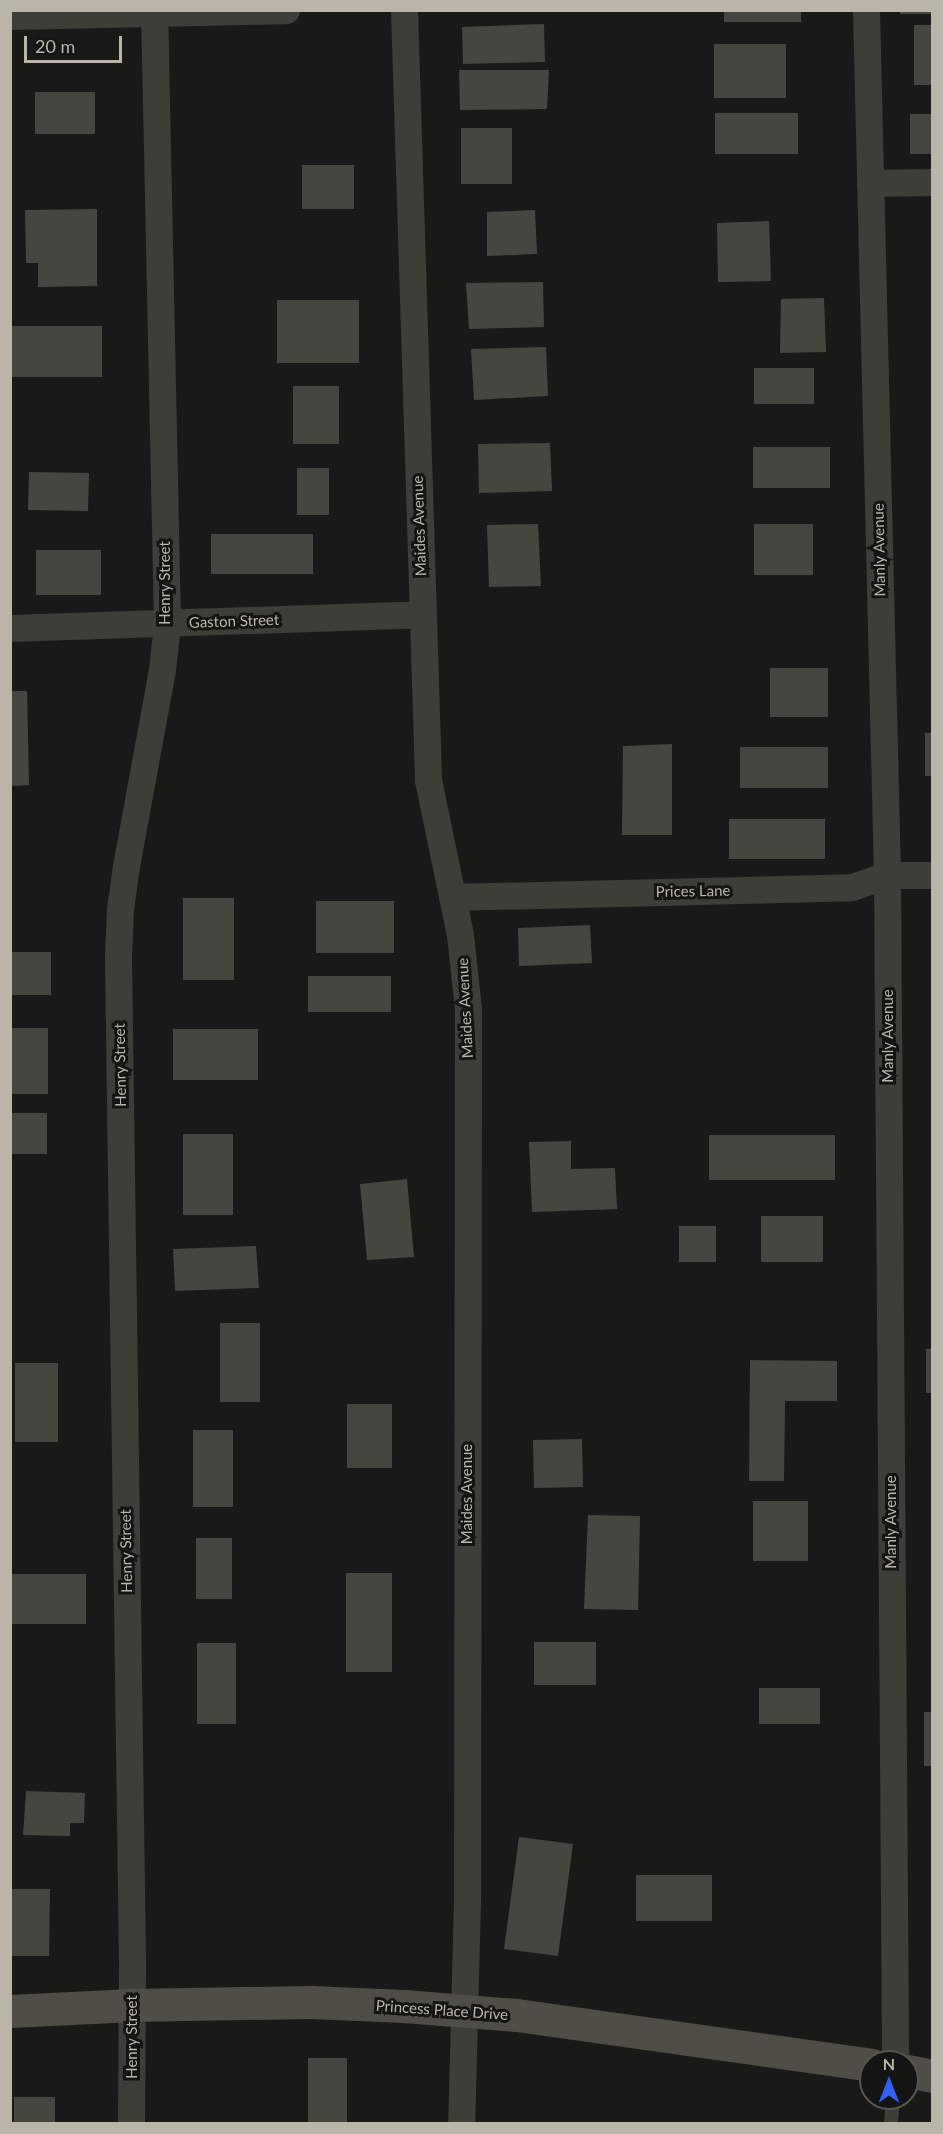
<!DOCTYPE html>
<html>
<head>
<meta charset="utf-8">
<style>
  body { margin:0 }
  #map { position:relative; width:943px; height:2134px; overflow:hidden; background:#191917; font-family:Lato,sans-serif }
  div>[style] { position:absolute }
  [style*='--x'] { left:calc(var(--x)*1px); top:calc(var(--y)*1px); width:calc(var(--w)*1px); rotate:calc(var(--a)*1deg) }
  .building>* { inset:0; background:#464641 }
  .lane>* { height:14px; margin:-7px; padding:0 7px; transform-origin:7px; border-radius:7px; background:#3e3e38 }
  .street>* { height:27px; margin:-13.5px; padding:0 13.5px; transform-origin:13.5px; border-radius:13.5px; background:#3e3e38 }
  .secondary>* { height:33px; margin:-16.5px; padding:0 16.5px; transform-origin:16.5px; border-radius:16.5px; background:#4e4d46 }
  span { translate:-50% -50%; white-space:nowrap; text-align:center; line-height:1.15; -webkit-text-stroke:6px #141412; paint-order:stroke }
  .street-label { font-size:15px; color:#b9b6a9 }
  .frame { position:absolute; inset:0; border:12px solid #b9b6a9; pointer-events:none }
  .north { position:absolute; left:859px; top:2050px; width:60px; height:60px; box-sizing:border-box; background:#141412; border:2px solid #56554e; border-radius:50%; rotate:0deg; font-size:16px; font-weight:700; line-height:24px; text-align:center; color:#b9b6a9 }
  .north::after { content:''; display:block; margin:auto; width:21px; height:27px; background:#335ff4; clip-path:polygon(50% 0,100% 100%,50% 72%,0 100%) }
  .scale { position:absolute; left:24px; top:36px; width:98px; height:27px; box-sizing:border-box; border:3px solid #b9b6a9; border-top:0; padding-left:8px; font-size:18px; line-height:21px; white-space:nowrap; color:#b9b6a9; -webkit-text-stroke:4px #141412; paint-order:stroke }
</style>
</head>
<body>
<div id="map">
  <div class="building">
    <i style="clip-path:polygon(724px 10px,801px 10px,801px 22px,724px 22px)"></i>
    <i style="clip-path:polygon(900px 10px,932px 10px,932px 14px,900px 14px)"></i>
    <i style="clip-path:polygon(544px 24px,545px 62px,463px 64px,462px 27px)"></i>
    <i style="clip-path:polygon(914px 25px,932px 25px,932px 85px,914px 85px)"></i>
    <i style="clip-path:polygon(714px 44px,786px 44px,786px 98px,714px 98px)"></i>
    <i style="clip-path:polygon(459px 70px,549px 70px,547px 109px,460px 110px)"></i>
    <i style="clip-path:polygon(35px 92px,95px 92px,95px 134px,35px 134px)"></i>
    <i style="clip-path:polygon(715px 113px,798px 113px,798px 154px,715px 154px)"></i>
    <i style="clip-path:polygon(910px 114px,932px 114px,932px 154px,910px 154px)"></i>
    <i style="clip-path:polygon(461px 128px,512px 128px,512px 184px,461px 184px)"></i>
    <i style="clip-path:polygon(302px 165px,354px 165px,354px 209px,302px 209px)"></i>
    <i style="clip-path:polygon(97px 209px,97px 286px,38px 287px,38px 263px,26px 263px,25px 210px)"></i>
    <i style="clip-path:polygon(535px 210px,537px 254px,487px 256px,487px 212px)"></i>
    <i style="clip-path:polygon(769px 221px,771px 281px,718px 282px,717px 223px)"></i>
    <i style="clip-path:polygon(543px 282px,544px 327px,469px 329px,466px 283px)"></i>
    <i style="clip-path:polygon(824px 298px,826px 352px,780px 353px,781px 299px)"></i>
    <i style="clip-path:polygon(277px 300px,359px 300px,359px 363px,277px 363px)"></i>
    <i style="clip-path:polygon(10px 326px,102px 326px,102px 377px,10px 377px)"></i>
    <i style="clip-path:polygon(546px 347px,548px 396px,474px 400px,471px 349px)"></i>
    <i style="clip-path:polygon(754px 368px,814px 368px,814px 404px,754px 404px)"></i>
    <i style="clip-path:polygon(293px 386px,339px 386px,339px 444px,293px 444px)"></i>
    <i style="clip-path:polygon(550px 443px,552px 491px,479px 493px,478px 444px)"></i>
    <i style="clip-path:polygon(753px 447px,830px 447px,830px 488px,753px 488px)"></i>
    <i style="clip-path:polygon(297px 468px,329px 468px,329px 515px,297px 515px)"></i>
    <i style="clip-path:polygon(29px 472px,89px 473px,88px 511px,28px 510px)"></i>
    <i style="clip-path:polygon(538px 524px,541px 586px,489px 587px,487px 525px)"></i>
    <i style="clip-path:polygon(754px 524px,813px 524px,813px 575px,754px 575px)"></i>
    <i style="clip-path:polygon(211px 534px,313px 534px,313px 574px,211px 574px)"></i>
    <i style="clip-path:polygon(36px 550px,101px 550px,101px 595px,36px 595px)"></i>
    <i style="clip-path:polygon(770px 668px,828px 668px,828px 717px,770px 717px)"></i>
    <i style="clip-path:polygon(10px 691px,27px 691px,29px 785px,10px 786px)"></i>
    <i style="clip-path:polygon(925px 733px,932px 733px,932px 776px,925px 776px)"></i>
    <i style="clip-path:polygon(672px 744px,672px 835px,622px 835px,623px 746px)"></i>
    <i style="clip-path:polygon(740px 747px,828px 747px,828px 788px,740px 788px)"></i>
    <i style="clip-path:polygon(729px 819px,825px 819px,825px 859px,729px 859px)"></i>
    <i style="clip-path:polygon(183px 898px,234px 898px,234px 980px,183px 980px)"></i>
    <i style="clip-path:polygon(316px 901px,394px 901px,394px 953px,316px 953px)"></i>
    <i style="clip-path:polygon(590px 925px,592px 963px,519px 966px,518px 928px)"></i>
    <i style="clip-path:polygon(10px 952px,51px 952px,51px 995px,10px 995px)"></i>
    <i style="clip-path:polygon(308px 976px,391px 976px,391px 1012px,308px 1012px)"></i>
    <i style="clip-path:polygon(10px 1028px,48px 1028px,48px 1094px,10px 1094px)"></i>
    <i style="clip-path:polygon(173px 1029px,258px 1029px,258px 1080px,173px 1080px)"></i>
    <i style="clip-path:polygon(10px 1113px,47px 1113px,47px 1154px,10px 1154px)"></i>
    <i style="clip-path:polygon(183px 1134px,233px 1134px,233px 1215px,183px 1215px)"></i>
    <i style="clip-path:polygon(709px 1135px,835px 1135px,835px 1180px,709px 1180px)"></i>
    <i style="clip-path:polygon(571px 1141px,571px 1169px,615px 1168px,617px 1209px,532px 1212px,529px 1142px)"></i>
    <i style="clip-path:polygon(407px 1179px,414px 1257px,367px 1260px,360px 1184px)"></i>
    <i style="clip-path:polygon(761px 1216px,823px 1216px,823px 1262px,761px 1262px)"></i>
    <i style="clip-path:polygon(679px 1226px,716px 1226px,716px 1262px,679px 1262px)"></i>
    <i style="clip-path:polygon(256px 1246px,259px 1288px,175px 1291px,173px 1249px)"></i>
    <i style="clip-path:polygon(220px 1323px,260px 1323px,260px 1402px,220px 1402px)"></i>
    <i style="clip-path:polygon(926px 1349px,932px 1349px,932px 1393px,926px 1393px)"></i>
    <i style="clip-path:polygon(750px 1360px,837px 1361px,837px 1401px,785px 1401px,784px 1481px,749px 1481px)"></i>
    <i style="clip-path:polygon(15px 1363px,58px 1363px,58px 1442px,15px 1442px)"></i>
    <i style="clip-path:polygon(347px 1404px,392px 1404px,392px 1468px,347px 1468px)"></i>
    <i style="clip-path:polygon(193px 1430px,233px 1430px,233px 1507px,193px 1507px)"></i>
    <i style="clip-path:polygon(582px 1439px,583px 1487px,534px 1488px,533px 1440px)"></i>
    <i style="clip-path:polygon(753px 1501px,808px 1501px,808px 1561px,753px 1561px)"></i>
    <i style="clip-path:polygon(588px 1515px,640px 1516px,638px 1610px,584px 1609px)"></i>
    <i style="clip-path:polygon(196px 1538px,232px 1538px,232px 1599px,196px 1599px)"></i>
    <i style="clip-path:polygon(346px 1573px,392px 1573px,392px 1672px,346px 1672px)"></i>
    <i style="clip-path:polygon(10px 1574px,86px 1574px,86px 1624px,10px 1624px)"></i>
    <i style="clip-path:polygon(534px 1642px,596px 1642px,596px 1685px,534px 1685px)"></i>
    <i style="clip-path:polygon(197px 1643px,236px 1643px,236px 1724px,197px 1724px)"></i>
    <i style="clip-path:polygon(759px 1688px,820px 1688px,820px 1724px,759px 1724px)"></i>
    <i style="clip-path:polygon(924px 1712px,932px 1712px,932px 1766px,924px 1766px)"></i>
    <i style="clip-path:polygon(26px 1791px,85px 1793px,84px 1823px,70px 1823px,70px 1836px,23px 1835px)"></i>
    <i style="clip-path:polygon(519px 1837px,573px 1844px,558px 1956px,504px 1949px)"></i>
    <i style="clip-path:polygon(636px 1875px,712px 1875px,712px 1921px,636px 1921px)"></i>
    <i style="clip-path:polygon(10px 1889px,50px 1889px,49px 1956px,10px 1956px)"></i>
    <i style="clip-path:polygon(308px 2058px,347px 2058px,347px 2124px,308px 2124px)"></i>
    <i style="clip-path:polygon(14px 2097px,55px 2097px,55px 2124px,14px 2124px)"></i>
  </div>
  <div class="lane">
    <i style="--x:891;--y:2124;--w:26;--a:-86"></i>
  </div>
  <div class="street">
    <i style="--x:404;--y:10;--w:770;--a:88.21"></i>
    <i style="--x:428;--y:780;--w:158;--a:78.3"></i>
    <i style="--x:460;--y:935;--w:74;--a:83.8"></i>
    <i style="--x:468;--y:1009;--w:892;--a:90.06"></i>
    <i style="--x:467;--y:1901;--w:223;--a:91.5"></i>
    <i style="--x:866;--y:10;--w:865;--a:88.61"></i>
    <i style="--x:887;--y:875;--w:1187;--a:89.61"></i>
    <i style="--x:10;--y:16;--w:276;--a:-1.2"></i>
    <i style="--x:870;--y:183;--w:62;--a:-0.9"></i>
    <i style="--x:10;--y:628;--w:412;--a:-1.9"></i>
    <i style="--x:452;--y:897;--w:400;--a:-1.4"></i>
    <i style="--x:852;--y:887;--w:37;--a:-19"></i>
    <i style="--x:887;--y:875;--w:45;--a:0"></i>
    <i style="--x:131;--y:2124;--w:163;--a:-89.6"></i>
    <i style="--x:132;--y:1961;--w:1005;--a:-90.8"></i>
    <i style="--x:118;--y:956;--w:47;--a:-87.6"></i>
    <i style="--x:120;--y:909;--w:43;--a:-82.1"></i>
    <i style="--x:126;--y:866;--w:199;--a:-79.6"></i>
    <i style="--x:162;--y:670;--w:47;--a:-83.9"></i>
    <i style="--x:167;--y:623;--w:613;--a:-91.21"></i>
  </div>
  <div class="secondary">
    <i style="--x:10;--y:2011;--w:123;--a:-2.8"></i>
    <i style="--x:133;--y:2005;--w:178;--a:-1"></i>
    <i style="--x:311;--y:2002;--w:93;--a:2.5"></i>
    <i style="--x:404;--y:2006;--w:113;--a:4.6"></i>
    <i style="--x:517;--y:2015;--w:358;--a:8"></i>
    <i style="--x:907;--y:2071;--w:25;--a:11"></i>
  </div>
  <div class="street-label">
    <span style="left:419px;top:526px;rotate:-92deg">Maides Avenue</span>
    <span style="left:879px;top:550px;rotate:-91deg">Manly Avenue</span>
    <span style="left:165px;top:583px;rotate:-90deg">Henry Street</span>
    <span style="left:234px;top:621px;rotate:-2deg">Gaston Street</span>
    <span style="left:693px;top:891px;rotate:-1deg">Prices Lane</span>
    <span style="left:465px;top:1008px;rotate:-93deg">Maides Avenue</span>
    <span style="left:888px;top:1036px;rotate:-90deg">Manly Avenue</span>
    <span style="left:120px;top:1065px;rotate:-91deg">Henry Street</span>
    <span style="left:467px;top:1494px;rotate:-90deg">Maides Avenue</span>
    <span style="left:891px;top:1522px;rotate:-90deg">Manly Avenue</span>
    <span style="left:126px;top:1551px;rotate:-91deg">Henry Street</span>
    <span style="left:442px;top:2010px;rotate:4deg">Princess Place Drive</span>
    <span style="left:132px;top:2037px;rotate:-90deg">Henry Street</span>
  </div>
  <div class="frame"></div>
  <div class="north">N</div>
  <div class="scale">20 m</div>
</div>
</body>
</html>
